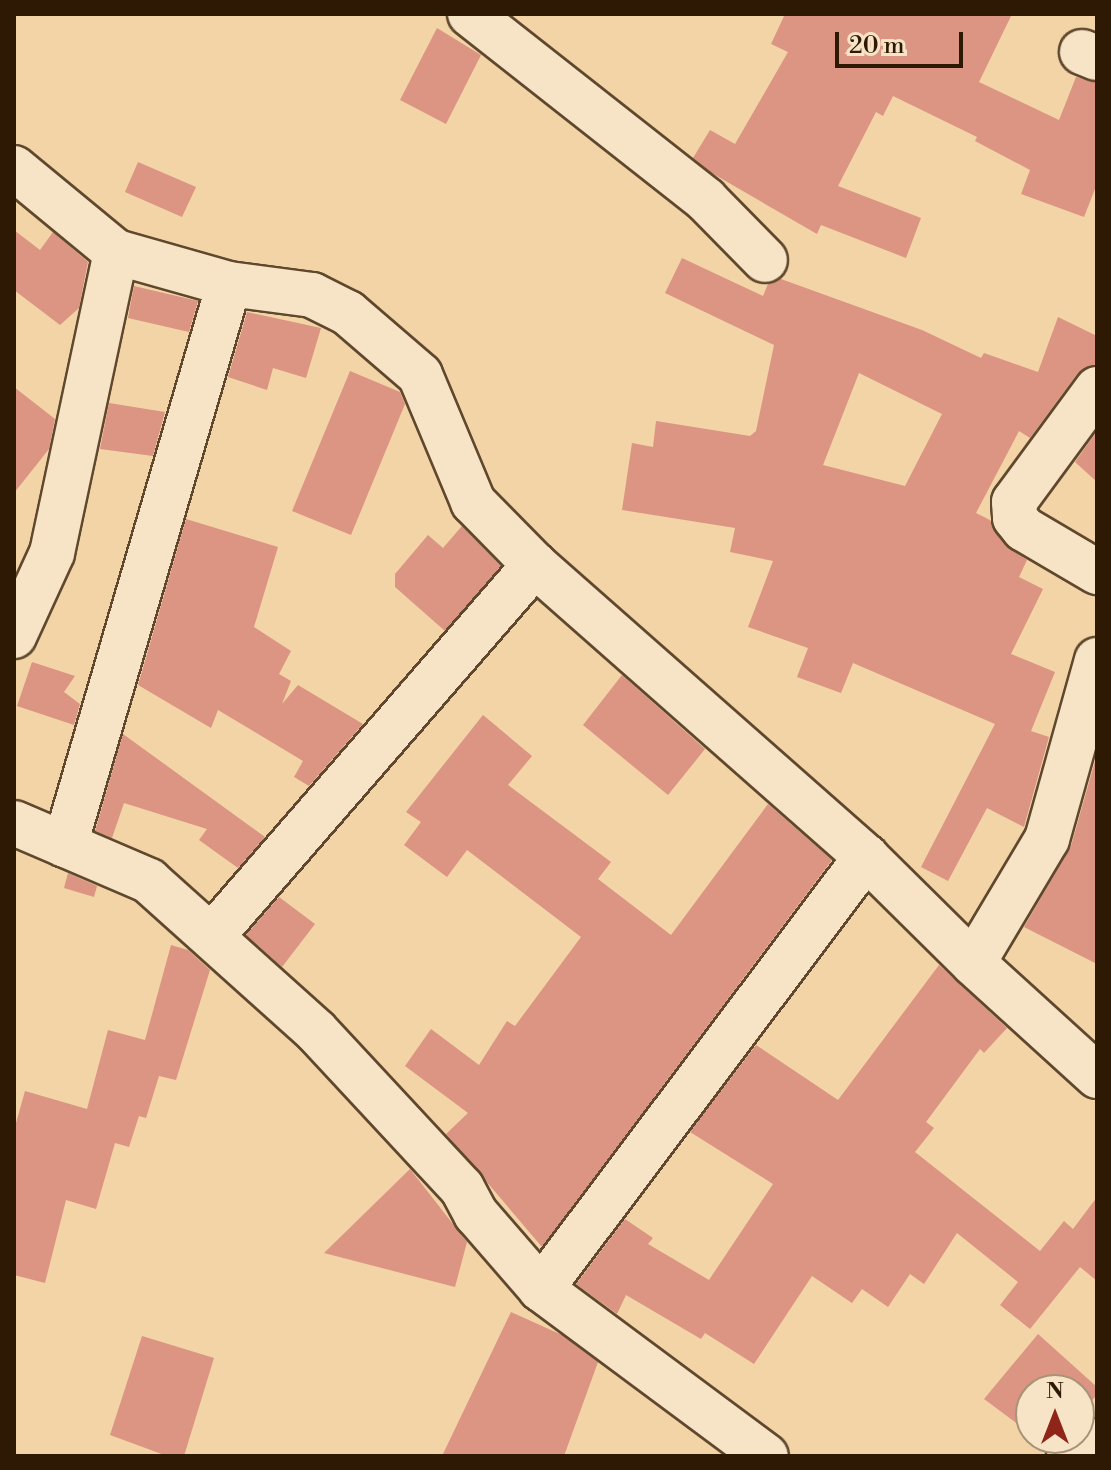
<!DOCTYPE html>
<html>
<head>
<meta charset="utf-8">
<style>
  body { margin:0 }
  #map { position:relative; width:1111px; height:1470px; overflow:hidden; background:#f2d4a7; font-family:"Libre Bodoni",serif }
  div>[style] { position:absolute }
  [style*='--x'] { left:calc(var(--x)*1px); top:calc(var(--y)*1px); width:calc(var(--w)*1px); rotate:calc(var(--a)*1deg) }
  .building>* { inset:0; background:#dc9483 }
  .roads { filter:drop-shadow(2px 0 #5f482d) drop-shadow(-2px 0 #5f482d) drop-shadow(0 2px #5f482d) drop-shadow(0 -2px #5f482d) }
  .minor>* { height:44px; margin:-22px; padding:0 22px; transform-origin:22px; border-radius:22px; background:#f7e3c6 }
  span { translate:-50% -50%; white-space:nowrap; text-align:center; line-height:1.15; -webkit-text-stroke:6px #f7e3c6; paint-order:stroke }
  .frame { position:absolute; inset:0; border:16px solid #2e1a04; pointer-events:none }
  .north { position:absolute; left:1015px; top:1374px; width:80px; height:80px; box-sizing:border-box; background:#f7e3c6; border:2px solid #a79378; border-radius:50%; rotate:0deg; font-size:22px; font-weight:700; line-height:32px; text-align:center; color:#2e1a04 }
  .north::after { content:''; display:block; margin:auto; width:28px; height:36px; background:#8f2418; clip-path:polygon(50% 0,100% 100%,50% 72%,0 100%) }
  .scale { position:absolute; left:835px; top:32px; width:128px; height:36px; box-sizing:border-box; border:4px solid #2e1a04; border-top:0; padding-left:10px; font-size:24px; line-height:28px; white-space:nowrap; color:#2e1a04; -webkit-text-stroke:6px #f7e3c6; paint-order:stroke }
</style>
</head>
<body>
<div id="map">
  <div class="building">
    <i style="clip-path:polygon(785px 14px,1012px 14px,979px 82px,1059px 120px,1076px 77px,1097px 82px,1097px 184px,1084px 217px,1021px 194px,1030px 170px,975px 141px,977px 137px,893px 96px,883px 116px,876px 112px,838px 186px,921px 218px,906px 258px,821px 225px,817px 234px,710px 172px,693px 158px,710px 130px,735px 144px,788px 52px,771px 44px)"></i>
    <i style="clip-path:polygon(437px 28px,481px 55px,446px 124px,400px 100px)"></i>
    <i style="clip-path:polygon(138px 162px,196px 187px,182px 217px,125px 192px)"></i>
    <i style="clip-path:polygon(14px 230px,40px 250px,53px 232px,88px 262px,79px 308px,60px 325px,14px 290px)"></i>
    <i style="clip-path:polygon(evenodd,682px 258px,763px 296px,768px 284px,781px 279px,922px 330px,981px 358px,984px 353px,1038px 372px,1058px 317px,1097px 336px,1097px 364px,1077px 374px,1030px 438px,1019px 431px,976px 513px,990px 520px,1005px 545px,1027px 560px,1019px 577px,1043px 589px,1011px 654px,1055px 672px,1031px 731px,1049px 737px,1024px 827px,987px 808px,948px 881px,921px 867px,995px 724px,853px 663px,841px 693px,797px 677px,808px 648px,748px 627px,773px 561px,730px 552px,735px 528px,622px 510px,632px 443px,653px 447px,656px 421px,750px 436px,756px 431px,774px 345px,665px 293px,682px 258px,859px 373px,942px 414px,905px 486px,823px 465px,859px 373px)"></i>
    <i style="clip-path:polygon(134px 286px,198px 301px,189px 332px,128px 318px)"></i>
    <i style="clip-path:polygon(247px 312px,321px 328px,306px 378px,273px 368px,267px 390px,228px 377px)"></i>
    <i style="clip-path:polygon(350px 371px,400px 392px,405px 404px,351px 535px,292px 511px)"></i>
    <i style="clip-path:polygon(14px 387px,55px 419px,49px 449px,14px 493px)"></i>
    <i style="clip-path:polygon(109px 403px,165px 412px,153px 456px,100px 449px)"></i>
    <i style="clip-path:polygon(1097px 431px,1097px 482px,1075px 462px)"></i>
    <i style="clip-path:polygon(186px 519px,278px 547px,254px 627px,291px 651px,279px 674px,291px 681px,282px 704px,298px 685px,363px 724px,309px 786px,294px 777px,303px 761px,218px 710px,211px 728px,138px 685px)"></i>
    <i style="clip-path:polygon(462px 526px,501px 566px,445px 631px,395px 587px,395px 574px,428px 535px,443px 548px)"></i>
    <i style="clip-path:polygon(32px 662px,75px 676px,64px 692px,80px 704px,74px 725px,17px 706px)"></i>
    <i style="clip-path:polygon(622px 675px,705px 749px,668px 795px,583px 725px)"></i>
    <i style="clip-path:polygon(483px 715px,532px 756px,508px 785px,611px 862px,598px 879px,671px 935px,768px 804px,832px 860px,542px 1247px,446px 1134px,468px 1113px,405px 1066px,431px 1029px,479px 1065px,507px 1021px,515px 1026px,581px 937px,467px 850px,447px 877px,404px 845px,421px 822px,406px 812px)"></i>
    <i style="clip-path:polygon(123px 734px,265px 837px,238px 868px,199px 840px,207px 829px,124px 803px,112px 838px,95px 831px)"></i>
    <i style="clip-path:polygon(1097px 754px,1097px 964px,1024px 927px,1071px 846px)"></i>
    <i style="clip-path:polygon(68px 873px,97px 886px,94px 897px,64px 888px)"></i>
    <i style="clip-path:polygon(279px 897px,315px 924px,282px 967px,246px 935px)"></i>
    <i style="clip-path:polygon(171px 945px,188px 950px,210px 970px,176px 1080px,159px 1076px,146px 1118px,139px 1116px,129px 1147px,115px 1143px,96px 1209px,66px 1200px,45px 1283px,14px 1275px,14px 1130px,25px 1091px,87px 1109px,108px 1030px,145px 1040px)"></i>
    <i style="clip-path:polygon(939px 965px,1007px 1028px,984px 1053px,980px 1049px,926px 1122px,934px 1128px,915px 1152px,1040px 1251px,1064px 1221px,1073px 1229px,1097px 1197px,1097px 1281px,1080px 1267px,1030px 1329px,1000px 1305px,1018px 1282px,957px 1233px,924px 1284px,910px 1274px,888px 1307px,862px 1289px,852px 1303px,812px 1276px,754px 1364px,705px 1333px,701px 1339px,626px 1295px,617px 1314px,576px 1284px,625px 1219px,653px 1238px,648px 1244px,709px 1280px,773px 1184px,690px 1132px,756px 1045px,838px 1100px)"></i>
    <i style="clip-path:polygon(410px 1169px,467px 1242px,455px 1287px,324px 1253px)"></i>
    <i style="clip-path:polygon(511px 1312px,562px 1335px,598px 1362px,564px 1456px,442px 1456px)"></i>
    <i style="clip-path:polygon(1038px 1334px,1097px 1387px,1097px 1395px,1079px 1414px,1079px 1390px,1031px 1390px,1031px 1434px,984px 1399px)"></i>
    <i style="clip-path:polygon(142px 1336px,214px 1358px,184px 1456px,167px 1456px,110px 1435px)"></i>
  </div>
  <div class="roads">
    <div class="minor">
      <i style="--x:470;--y:14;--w:300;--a:38.2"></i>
      <i style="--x:706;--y:200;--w:84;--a:45.5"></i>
      <i style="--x:1082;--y:52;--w:16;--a:22"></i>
      <i style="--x:14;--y:168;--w:132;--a:39.5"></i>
      <i style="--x:116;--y:252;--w:117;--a:15.8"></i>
      <i style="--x:229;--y:284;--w:84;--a:7.5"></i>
      <i style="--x:312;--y:295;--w:40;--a:26.6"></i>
      <i style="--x:348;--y:313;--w:95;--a:40.7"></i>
      <i style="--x:420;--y:375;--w:138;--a:67.3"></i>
      <i style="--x:473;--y:502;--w:88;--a:45.5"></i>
      <i style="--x:535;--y:565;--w:441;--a:41.4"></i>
      <i style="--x:866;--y:857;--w:151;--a:44.7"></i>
      <i style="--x:1097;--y:389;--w:140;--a:126.3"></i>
      <i style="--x:1014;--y:502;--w:16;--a:86"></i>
      <i style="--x:1015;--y:518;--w:14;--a:51"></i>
      <i style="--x:1024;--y:529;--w:85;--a:30.5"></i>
      <i style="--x:14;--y:636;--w:91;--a:-65.4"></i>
      <i style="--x:52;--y:553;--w:308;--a:-78"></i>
      <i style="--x:1097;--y:660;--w:186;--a:105.6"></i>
      <i style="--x:1047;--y:839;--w:144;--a:120.8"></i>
      <i style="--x:973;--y:963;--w:168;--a:42.3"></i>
      <i style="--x:14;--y:823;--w:147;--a:23.2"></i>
      <i style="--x:149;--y:881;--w:224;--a:41.9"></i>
      <i style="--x:316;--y:1031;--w:214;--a:47.1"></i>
      <i style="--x:462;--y:1188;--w:30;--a:62"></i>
      <i style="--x:476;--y:1214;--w:99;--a:49.1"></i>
      <i style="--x:541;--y:1289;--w:280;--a:36.6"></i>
      <i style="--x:65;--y:845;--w:584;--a:-73.7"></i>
      <i style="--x:212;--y:936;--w:492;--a:-49"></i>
      <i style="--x:541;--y:1289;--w:541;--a:-53.05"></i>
      <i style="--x:1069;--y:1456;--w:32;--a:-28"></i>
    </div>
  </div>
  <div class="frame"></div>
  <div class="north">N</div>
  <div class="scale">20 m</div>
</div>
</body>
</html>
